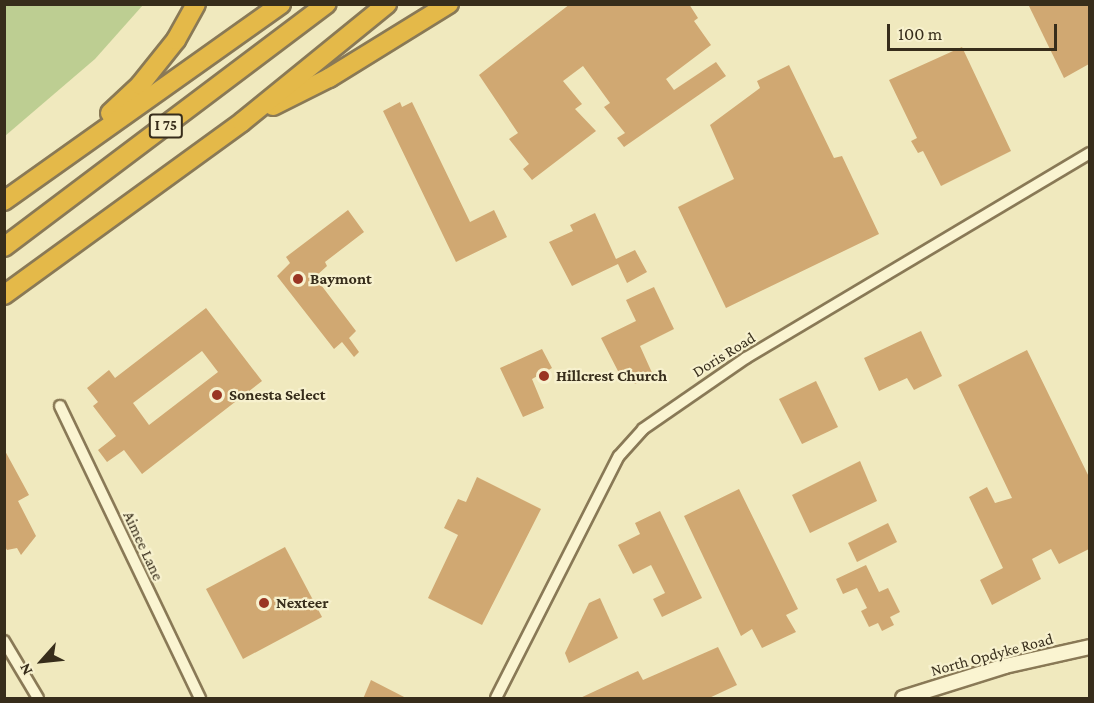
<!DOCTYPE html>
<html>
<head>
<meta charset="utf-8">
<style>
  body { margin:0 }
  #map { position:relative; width:1094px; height:703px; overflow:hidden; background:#f0e9be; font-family:"Crimson Pro",serif }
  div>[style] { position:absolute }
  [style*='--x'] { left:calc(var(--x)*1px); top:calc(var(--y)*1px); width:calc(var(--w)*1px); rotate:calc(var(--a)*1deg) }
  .green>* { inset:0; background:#bdce92 }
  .building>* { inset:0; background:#d0a872 }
  .roads { filter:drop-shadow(2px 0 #897956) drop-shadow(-2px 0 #897956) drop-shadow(0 2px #897956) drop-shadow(0 -2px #897956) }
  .street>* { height:10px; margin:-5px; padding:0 5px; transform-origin:5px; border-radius:5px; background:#faf4d1 }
  .secondary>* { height:14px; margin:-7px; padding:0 7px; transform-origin:7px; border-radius:7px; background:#faf4d1 }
  .highway>* { height:18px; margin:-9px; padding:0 9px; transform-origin:9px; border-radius:9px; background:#e4b949 }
  .dots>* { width:16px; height:16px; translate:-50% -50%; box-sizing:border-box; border:3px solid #f7f1ce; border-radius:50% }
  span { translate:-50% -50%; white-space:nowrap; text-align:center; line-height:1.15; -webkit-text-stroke:4.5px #f7f1ce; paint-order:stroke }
  .shield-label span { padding:2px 4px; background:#f7f1ce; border:2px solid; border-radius:4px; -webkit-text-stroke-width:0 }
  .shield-label { font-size:15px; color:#372d1b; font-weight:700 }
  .poi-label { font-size:16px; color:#372d1b; font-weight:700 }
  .left { translate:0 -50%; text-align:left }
  .street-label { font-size:16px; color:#372d1b }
  .frame { position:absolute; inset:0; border:6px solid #372d1b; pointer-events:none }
  .north { position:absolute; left:12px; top:631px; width:60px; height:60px; -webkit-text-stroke:4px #f7f1ce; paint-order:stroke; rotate:243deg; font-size:16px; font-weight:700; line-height:24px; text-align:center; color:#372d1b }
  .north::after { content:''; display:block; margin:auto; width:21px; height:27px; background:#372d1b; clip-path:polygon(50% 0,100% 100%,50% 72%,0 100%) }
  .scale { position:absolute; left:887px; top:24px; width:170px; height:27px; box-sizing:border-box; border:3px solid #372d1b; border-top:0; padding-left:8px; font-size:18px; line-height:21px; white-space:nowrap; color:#372d1b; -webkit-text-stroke:4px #f7f1ce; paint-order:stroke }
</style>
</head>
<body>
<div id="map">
  <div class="green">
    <i style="clip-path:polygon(5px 4px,143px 4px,143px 5px,95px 59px,5px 136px)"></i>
  </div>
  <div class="building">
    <i style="clip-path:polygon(570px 4px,689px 4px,698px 18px,694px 21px,711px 45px,666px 79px,674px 90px,716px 62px,726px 76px,624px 147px,617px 138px,625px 133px,604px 107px,610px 103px,583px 66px,563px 81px,582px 104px,575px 109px,596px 131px,532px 180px,523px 169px,529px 164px,509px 139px,518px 133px,479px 75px)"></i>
    <i style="clip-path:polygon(1028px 4px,1089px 4px,1089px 64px,1064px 78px)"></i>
    <i style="clip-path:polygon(962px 47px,1011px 151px,941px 186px,923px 151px,918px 153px,911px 141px,917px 138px,889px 80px)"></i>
    <i style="clip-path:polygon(789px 65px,834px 158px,842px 156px,879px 234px,726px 308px,678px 207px,734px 179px,710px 125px,760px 88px,757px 81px)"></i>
    <i style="clip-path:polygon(400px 102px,402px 107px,412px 102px,470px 222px,494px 210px,507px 237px,456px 262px,383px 111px)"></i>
    <i style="clip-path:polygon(348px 210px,364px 232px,325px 262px,327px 266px,315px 277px,356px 331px,349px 338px,359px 352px,354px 357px,342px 342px,334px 349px,277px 276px,290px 263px,286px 257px)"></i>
    <i style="clip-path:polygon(595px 213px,616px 259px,635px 250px,647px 272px,627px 283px,618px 264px,572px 286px,549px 242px,573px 231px,570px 225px)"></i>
    <i style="clip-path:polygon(654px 287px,674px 329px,640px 346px,653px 375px,635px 384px,628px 370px,619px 373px,601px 338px,636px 321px,626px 300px)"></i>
    <i style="clip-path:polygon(evenodd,206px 308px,262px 381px,142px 474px,124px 450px,107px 462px,98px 450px,116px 436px,93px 406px,98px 402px,87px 388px,109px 370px,115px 378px,206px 308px,202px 351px,218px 372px,149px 425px,133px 403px,202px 351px)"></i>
    <i style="clip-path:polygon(921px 331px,942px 376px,914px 390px,907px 378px,879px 391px,864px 358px)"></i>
    <i style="clip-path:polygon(542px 349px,552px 368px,532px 379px,544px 408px,523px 417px,500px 368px)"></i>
    <i style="clip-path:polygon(1027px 350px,1089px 477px,1089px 549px,1059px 564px,1051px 549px,1032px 559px,1041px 579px,992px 605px,980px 580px,1003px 568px,969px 497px,987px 487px,995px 503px,1012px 498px,958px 385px)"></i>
    <i style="clip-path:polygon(816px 381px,838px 427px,802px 444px,779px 399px)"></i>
    <i style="clip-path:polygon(4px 449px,29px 495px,18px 501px,36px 536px,21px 555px,17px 548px,7px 550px,4px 545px)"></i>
    <i style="clip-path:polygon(860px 461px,877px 501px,810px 533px,792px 495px)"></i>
    <i style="clip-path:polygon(477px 477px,541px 509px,482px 625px,428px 598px,458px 535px,444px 528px,458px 499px,466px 502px)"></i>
    <i style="clip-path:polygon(739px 489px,798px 609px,786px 615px,796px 632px,762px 648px,752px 629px,741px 636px,684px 516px)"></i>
    <i style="clip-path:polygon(660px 511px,702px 598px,662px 617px,653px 599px,665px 593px,651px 565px,633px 574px,618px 545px,640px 534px,635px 523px)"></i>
    <i style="clip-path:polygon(888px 523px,897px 542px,857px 562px,848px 543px)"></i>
    <i style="clip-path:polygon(285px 547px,322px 617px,243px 659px,206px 589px)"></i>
    <i style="clip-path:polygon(866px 565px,879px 592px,888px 588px,900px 612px,890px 617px,894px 625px,882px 631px,878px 623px,869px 627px,861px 611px,867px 608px,857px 588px,843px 594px,836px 579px)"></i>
    <i style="clip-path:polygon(600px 598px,618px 638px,569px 663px,565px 653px,589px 603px)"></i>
    <i style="clip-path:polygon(718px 647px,737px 685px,707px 699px,578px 699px,638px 671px,643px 680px)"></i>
    <i style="clip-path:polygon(371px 680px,408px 699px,363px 699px)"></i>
  </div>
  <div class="roads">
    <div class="street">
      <i style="--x:60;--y:406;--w:324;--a:64.4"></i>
      <i style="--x:4;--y:641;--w:66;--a:59.2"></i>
      <i style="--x:496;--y:698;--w:271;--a:-63.1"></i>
      <i style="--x:619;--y:456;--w:36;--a:-48"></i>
      <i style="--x:643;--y:429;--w:125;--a:-34.6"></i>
      <i style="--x:746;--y:358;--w:400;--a:-30.8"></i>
    </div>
    <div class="secondary">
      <i style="--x:903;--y:698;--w:107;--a:-17.4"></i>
      <i style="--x:1005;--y:666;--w:87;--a:-12.6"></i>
    </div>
    <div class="highway">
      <i style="--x:273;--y:106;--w:63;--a:-26.6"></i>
      <i style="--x:329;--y:78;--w:141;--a:-31.7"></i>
      <i style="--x:110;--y:113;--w:41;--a:-43"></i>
      <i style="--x:140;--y:85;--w:58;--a:-51.3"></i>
      <i style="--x:176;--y:40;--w:41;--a:-60.9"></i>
      <i style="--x:4;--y:201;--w:340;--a:-35.4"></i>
      <i style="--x:4;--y:247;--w:404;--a:-37"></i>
      <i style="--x:4;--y:295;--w:294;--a:-36"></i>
      <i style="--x:242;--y:122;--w:187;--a:-39.1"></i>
    </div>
  </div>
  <div class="dots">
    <i style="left:298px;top:279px;background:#9a3523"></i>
    <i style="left:544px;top:376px;background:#9a3523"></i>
    <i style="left:217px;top:395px;background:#9a3523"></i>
    <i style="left:264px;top:603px;background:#9a3523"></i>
  </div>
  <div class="shield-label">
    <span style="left:166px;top:126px">I 75</span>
  </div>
  <div class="poi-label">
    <span class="left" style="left:310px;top:279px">Baymont</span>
    <span class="left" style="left:556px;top:376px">Hillcrest Church</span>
    <span class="left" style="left:229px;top:395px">Sonesta Select</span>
    <span class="left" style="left:276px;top:603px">Nexteer</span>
  </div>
  <div class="street-label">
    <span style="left:724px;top:355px;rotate:-32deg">Doris Road</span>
    <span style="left:143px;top:546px;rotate:65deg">Aimee Lane</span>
    <span style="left:992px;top:655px;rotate:-15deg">North Opdyke Road</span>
  </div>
  <div class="frame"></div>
  <div class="north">N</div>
  <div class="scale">100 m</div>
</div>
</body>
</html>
